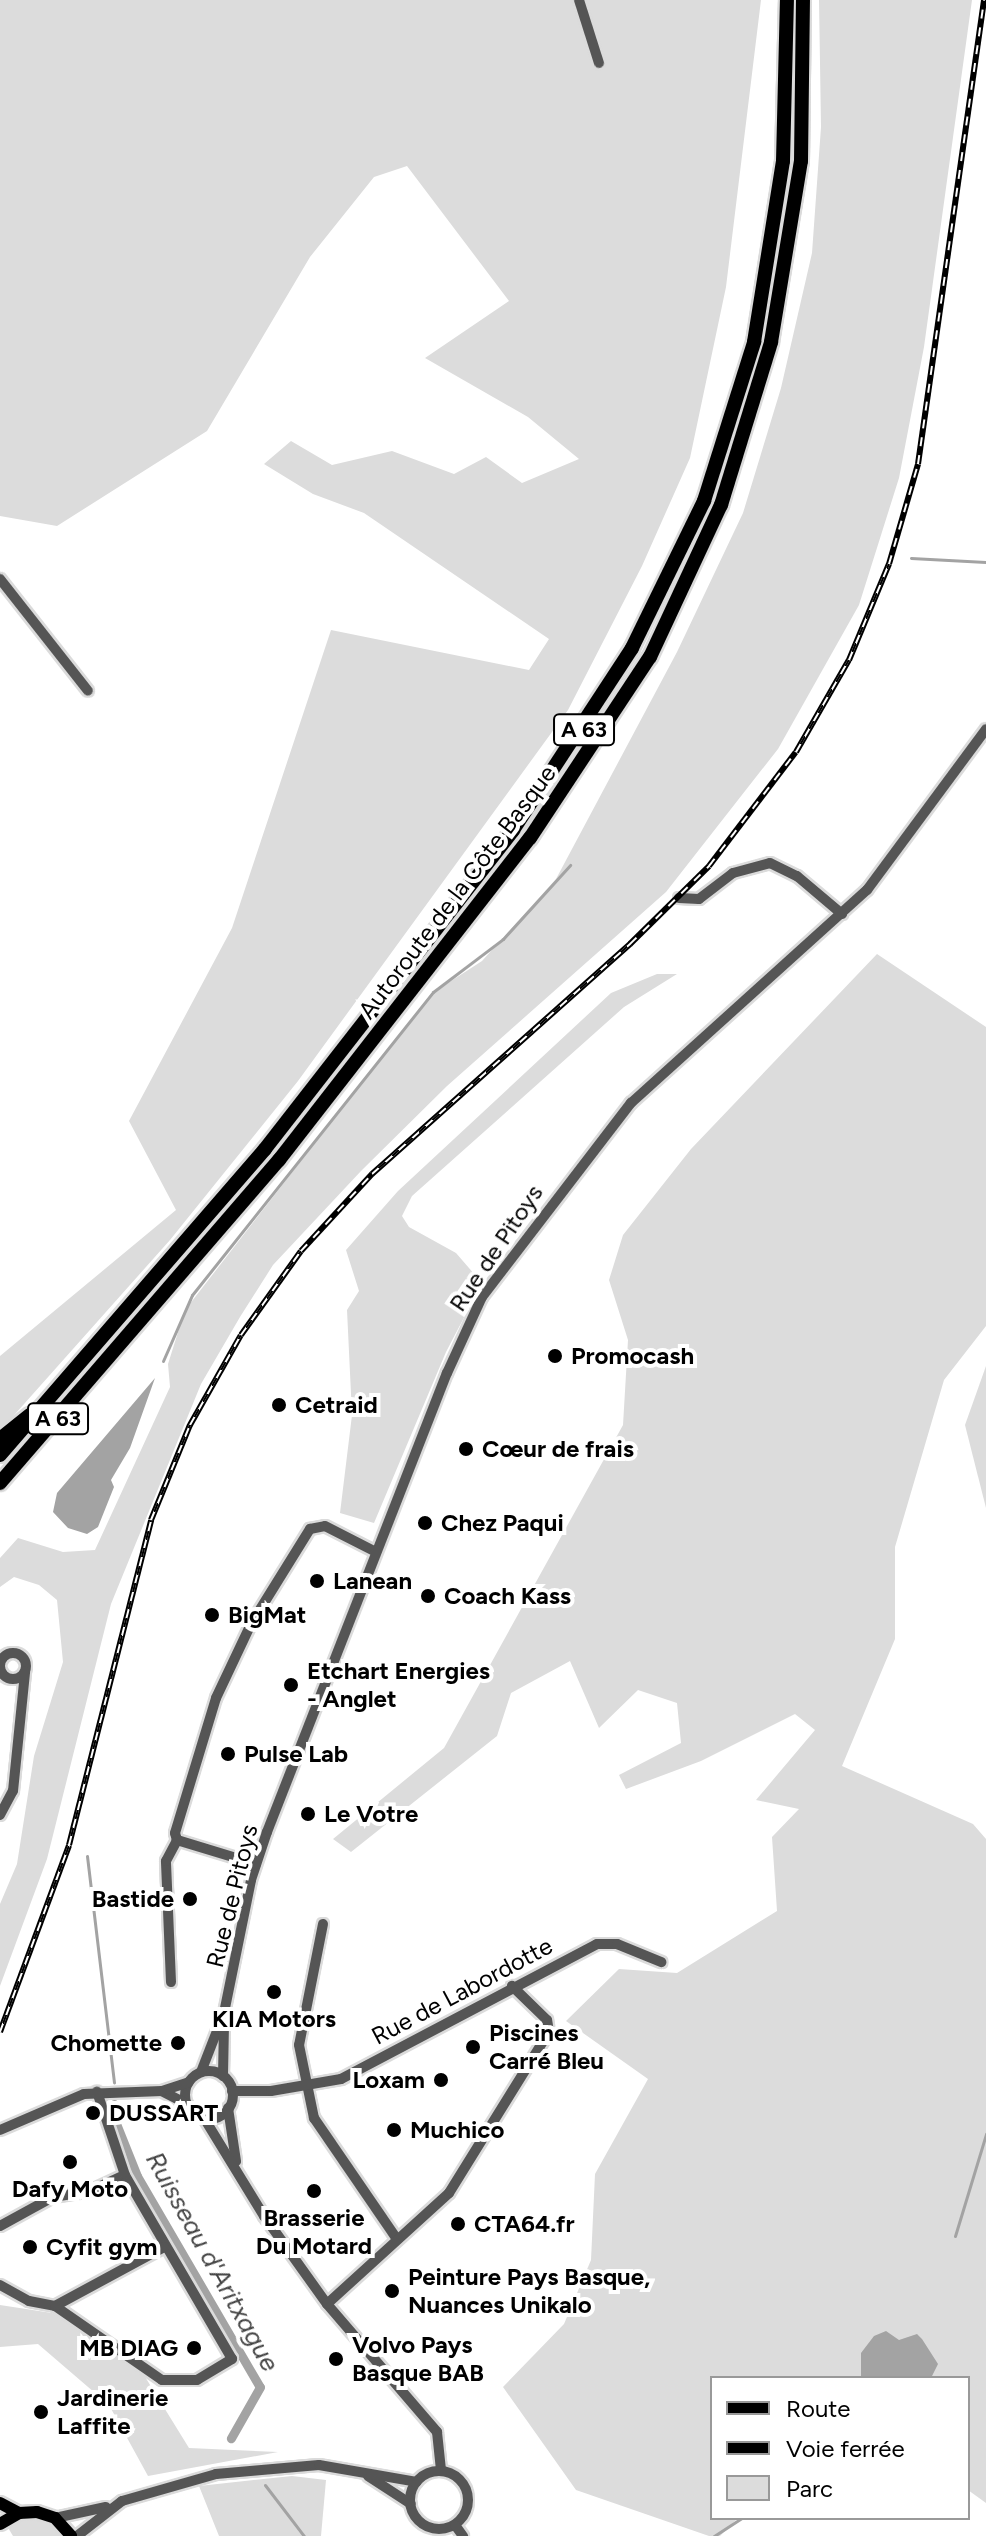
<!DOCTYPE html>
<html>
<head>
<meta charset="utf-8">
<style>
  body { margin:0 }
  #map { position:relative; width:986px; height:2536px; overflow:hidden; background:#fff; font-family:Figtree,sans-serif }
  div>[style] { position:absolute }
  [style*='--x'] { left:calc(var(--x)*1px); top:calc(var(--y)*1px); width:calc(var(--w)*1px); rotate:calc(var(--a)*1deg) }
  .green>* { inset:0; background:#dcdcdc }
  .water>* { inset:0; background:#a3a3a3 }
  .stream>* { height:3px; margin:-1.5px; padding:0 1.5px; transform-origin:1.5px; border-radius:1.5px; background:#a3a3a3 }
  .canal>* { height:9px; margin:-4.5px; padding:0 4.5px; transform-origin:4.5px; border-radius:4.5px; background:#a3a3a3 }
  .roads { filter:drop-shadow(2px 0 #dbdbdb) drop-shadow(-2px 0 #dbdbdb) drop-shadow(0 2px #dbdbdb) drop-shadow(0 -2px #dbdbdb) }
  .minor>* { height:10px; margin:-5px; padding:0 5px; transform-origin:5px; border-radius:5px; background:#555 }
  .minor>.ring { margin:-5px; padding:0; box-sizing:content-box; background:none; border:10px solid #555; border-radius:50% }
  .major>* { height:12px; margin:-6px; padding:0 6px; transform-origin:6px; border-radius:6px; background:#000 }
  .highway>* { height:14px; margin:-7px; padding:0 7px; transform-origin:7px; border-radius:7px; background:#000 }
  .rail>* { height:6px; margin-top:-3px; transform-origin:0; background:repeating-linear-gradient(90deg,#fff 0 9px,#000 0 18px); box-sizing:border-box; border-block:2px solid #000 }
  .dots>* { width:22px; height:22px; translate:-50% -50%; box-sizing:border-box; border:4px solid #fff; border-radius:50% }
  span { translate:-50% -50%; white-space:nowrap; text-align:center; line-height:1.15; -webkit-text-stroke:8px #fff; paint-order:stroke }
  .shield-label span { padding:2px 6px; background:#fff; border:2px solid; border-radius:6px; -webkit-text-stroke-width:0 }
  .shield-label { font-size:22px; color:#000; font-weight:700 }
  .street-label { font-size:24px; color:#000 }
  .poi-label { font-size:24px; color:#000; font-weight:700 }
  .left { translate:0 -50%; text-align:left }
  .right { translate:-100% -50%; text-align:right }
  .water-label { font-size:26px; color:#444; font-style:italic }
  .legend { position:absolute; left:710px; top:2376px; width:260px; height:144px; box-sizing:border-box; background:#fff; border:2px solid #999; margin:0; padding:10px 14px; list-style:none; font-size:24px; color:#000 }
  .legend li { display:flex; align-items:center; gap:16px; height:40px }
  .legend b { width:40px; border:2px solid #999 }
</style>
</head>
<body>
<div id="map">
  <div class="green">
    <i style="clip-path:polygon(0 0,761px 0,726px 287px,690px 458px,642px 566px,568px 710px,298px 1081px,170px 1240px,0 1431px,0 1356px,176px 1210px,129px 1121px,232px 928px,331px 630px,529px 670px,549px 639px,364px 513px,313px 494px,264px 464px,291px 441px,332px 465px,392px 451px,454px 474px,486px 457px,522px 483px,579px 459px,528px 417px,425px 358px,509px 301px,407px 166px,374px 177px,310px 257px,207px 431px,57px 526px,0 516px)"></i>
    <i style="clip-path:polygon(819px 0,972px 0,924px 347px,899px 478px,859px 605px,778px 749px,666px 892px,447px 1086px,361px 1171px,273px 1265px,240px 1317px,201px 1384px,111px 1604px,47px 1859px,0 1986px,0 1904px,17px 1864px,34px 1756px,63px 1662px,57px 1600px,39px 1585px,14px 1577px,0 1587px,0 1558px,18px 1538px,63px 1552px,95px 1550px,170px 1387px,168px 1364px,185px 1310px,431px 994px,482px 961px,556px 879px,677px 652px,743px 513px,781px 388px,812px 253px,821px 127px)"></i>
    <i style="clip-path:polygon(877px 954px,986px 1027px,986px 1326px,944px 1380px,895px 1547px,895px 1639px,842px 1766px,973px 1824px,986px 1839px,986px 2503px,968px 2490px,968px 2378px,712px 2378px,712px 2518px,738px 2518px,720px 2536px,709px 2536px,576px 2490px,503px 2387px,564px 2324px,591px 2260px,595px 2174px,648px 2079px,566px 2021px,619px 1969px,677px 1973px,777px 1911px,772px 1837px,799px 1809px,756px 1800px,815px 1730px,795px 1714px,701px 1761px,626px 1789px,619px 1775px,681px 1743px,677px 1703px,638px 1690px,599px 1728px,570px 1661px,511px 1693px,497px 1736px,351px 1852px,333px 1839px,444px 1748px,623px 1425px,628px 1340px,609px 1280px,623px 1235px,691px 1149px)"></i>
    <i style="clip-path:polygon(657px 974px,677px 974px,624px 1007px,412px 1196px,402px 1216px,409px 1227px,456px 1253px,482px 1283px,446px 1352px,374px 1523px,340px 1513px,352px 1415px,347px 1310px,359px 1291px,346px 1250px,398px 1191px,611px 993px)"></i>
    <i style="clip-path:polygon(986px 1366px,986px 1508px,965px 1425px)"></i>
    <i style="clip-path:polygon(0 2305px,52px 2313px,139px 2367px,189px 2448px,278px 2452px,148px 2476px,109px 2405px,38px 2344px,0 2347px)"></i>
    <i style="clip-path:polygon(292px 2476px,326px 2480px,321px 2536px,219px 2536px,199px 2486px)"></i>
    <i style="clip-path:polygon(30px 2517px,55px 2524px,65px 2536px,13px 2536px,7px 2526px)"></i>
  </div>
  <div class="water">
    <i style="clip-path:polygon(155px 1378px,130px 1448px,111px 1480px,114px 1487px,98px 1527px,87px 1534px,68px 1528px,53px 1512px,57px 1493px)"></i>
    <i style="clip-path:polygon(886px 2331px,899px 2340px,917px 2334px,922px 2339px,938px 2364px,931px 2378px,861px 2378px,861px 2353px,874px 2336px)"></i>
  </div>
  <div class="stream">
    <i style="--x:911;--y:558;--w:75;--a:3.1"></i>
    <i style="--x:163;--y:1361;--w:72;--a:-66.3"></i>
    <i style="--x:192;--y:1295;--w:387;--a:-51.5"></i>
    <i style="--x:433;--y:992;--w:88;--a:-37.1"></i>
    <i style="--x:503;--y:939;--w:100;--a:-47.8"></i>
    <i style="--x:87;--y:1856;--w:228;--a:83.2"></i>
    <i style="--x:955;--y:2236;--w:107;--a:-73.1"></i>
    <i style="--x:265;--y:2485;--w:64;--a:52.6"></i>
    <i style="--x:714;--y:2536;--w:33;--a:-33"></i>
  </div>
  <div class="canal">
    <i style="--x:114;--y:2104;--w:17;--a:87"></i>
    <i style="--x:115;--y:2121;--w:59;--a:68.2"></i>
    <i style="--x:137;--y:2176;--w:244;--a:59.8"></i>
    <i style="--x:260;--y:2387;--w:59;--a:119.6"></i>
  </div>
  <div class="roads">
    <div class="minor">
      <i style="--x:579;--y:0;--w:66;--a:72.4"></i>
      <i style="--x:0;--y:579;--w:142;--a:51.8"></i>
      <i style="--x:679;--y:898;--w:20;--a:3"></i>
      <i style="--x:699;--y:899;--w:43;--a:-37.4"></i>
      <i style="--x:733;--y:873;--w:38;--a:-15"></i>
      <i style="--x:770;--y:863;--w:30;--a:26"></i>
      <i style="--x:797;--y:876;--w:59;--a:40.2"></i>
      <i class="ring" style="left:0;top:1653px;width:16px;height:16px"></i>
      <i style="--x:0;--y:1815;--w:27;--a:-62"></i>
      <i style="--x:13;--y:1791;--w:120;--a:-84.2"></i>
      <i style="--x:256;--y:1864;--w:83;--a:-163.1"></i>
      <i style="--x:177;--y:1840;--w:7;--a:-106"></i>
      <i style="--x:175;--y:1833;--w:141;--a:-73.1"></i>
      <i style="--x:216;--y:1698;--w:82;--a:-64.7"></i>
      <i style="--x:251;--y:1624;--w:112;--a:-58.2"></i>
      <i style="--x:310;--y:1529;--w:15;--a:-11"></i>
      <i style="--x:325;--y:1526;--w:57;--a:27"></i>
      <i style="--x:323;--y:1924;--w:123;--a:101.2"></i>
      <i style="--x:299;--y:2045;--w:75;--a:78.4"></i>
      <i style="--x:314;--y:2118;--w:147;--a:55.6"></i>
      <i style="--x:171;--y:1982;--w:121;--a:-92.4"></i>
      <i style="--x:166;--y:1861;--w:24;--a:-62"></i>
      <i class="ring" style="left:185px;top:2071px;width:38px;height:38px"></i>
      <i style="--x:201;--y:2072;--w:63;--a:-68.7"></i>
      <i style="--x:224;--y:2013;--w:136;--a:-78.5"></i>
      <i style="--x:251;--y:1880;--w:51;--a:-71.6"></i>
      <i style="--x:267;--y:1832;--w:493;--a:-68.6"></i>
      <i style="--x:447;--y:1373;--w:84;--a:-65.3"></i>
      <i style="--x:482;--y:1297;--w:245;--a:-52.5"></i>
      <i style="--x:631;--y:1103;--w:318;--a:-42.1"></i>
      <i style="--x:867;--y:890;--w:200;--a:-53.5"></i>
      <i style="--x:223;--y:2076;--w:53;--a:-88.9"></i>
      <i style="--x:232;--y:2091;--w:39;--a:0"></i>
      <i style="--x:271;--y:2091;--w:71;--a:-9.7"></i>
      <i style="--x:341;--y:2079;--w:289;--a:-27.8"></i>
      <i style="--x:597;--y:1944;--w:20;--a:0"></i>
      <i style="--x:617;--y:1944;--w:48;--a:22.2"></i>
      <i style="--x:187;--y:2104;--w:28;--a:-153"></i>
      <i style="--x:162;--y:2091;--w:28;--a:-18"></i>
      <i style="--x:228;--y:2108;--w:54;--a:81.4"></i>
      <i style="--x:204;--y:2118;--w:115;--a:58.5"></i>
      <i style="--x:264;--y:2216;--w:108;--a:54.4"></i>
      <i style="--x:327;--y:2304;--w:169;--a:49.3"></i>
      <i style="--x:437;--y:2432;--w:39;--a:84"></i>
      <i style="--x:0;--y:2130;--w:91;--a:-23.2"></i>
      <i style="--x:84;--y:2094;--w:78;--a:-2.2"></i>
      <i style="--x:0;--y:2226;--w:60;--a:-28.7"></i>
      <i style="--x:53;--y:2197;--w:37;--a:-9"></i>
      <i style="--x:90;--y:2191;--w:38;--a:-25"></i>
      <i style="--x:0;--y:2285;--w:33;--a:29"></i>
      <i style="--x:29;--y:2301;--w:26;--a:11"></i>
      <i style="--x:55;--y:2306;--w:130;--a:34.7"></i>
      <i style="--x:162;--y:2380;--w:35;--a:0"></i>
      <i style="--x:197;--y:2380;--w:41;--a:-31"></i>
      <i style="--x:232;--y:2359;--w:213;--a:-120.2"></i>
      <i style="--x:125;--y:2175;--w:88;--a:-108.6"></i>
      <i style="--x:327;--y:2304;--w:165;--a:-42.3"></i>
      <i style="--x:449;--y:2193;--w:190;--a:-58.2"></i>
      <i style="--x:549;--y:2032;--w:12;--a:-99"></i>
      <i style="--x:547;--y:2020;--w:49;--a:-135.8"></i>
      <i style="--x:55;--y:2306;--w:124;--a:-28.4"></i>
      <i class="ring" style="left:410px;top:2471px;width:48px;height:48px"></i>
      <i style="--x:368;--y:2476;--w:51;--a:33.1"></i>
      <i style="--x:55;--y:2518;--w:52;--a:-12.2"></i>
      <i style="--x:455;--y:2525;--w:14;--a:54"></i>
      <i style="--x:77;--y:2536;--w:57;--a:-37.9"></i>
      <i style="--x:122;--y:2501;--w:98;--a:-16"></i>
      <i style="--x:216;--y:2474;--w:103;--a:-5"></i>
      <i style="--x:319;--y:2465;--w:99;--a:9.8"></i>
    </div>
    <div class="major">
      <i style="--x:0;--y:2503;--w:21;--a:28"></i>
      <i style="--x:0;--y:2524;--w:22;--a:-30"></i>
      <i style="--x:19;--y:2513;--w:18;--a:-3"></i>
      <i style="--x:37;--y:2512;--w:19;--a:18"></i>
      <i style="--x:55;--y:2518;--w:24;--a:48"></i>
    </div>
    <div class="highway">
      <i style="--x:0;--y:1439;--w:38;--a:-39"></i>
      <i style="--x:0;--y:1455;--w:405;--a:-49.1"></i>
      <i style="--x:265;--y:1149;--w:404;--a:-52.1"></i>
      <i style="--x:513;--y:830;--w:217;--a:-56.8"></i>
      <i style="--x:632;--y:648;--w:164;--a:-63.9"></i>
      <i style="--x:704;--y:501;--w:167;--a:-72.5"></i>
      <i style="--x:754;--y:342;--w:183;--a:-80.9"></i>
      <i style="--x:783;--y:161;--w:161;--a:-88.6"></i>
      <i style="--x:0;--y:1483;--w:427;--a:-49.2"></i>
      <i style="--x:279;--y:1160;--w:408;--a:-52.1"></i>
      <i style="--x:530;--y:838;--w:217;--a:-56.5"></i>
      <i style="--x:650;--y:657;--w:168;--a:-65"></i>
      <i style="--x:721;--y:505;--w:170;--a:-72.9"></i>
      <i style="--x:771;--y:342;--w:183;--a:-80.6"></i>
      <i style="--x:801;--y:161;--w:161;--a:-89.3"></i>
    </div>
  </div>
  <div class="rail">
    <i style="--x:0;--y:2032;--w:199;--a:-69.7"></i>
    <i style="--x:69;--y:1845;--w:335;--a:-75.8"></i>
    <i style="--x:151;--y:1520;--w:103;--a:-67.7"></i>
    <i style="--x:190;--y:1425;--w:103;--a:-60.5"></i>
    <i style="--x:241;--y:1335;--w:103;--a:-54.5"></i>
    <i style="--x:301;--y:1251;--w:105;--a:-47.3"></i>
    <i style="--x:372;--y:1174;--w:346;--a:-41.7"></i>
    <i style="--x:630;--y:944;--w:111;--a:-44.6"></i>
    <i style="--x:709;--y:866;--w:143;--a:-52.7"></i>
    <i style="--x:796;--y:752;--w:106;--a:-60.1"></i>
    <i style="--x:849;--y:660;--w:104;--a:-67.4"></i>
    <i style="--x:889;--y:564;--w:104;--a:-73.8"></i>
    <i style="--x:918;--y:464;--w:469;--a:-81.9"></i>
  </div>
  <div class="dots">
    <i style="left:555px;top:1356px;background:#000"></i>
    <i style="left:279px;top:1405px;background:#000"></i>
    <i style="left:466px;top:1449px;background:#000"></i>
    <i style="left:425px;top:1523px;background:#000"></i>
    <i style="left:317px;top:1581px;background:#000"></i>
    <i style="left:428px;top:1596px;background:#000"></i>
    <i style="left:212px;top:1615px;background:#000"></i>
    <i style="left:291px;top:1685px;background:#000"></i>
    <i style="left:228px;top:1754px;background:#000"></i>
    <i style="left:308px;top:1814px;background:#000"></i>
    <i style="left:190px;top:1899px;background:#000"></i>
    <i style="left:274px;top:1992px;background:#000"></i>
    <i style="left:178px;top:2043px;background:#000"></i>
    <i style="left:473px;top:2047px;background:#000"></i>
    <i style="left:441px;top:2080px;background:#000"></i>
    <i style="left:93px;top:2113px;background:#000"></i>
    <i style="left:394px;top:2130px;background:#000"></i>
    <i style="left:70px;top:2162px;background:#000"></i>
    <i style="left:314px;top:2191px;background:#000"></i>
    <i style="left:458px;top:2224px;background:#000"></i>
    <i style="left:30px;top:2247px;background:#000"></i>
    <i style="left:392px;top:2291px;background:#000"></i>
    <i style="left:194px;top:2348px;background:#000"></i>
    <i style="left:336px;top:2359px;background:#000"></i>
    <i style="left:41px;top:2412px;background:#000"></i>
  </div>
  <div class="shield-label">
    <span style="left:584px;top:730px">A 63</span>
    <span style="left:58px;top:1419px">A 63</span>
  </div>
  <div class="street-label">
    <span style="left:457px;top:892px;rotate:-53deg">Autoroute de la Côte Basque</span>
    <span style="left:496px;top:1248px;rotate:-56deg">Rue de Pitoys</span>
    <span style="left:232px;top:1896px;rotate:-76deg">Rue de Pitoys</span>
    <span style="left:462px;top:1991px;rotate:-28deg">Rue de Labordotte</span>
  </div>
  <div class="poi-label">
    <span class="left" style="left:571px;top:1356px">Promocash</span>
    <span class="left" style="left:295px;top:1405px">Cetraid</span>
    <span class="left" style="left:482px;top:1449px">Cœur de frais</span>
    <span class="left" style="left:441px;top:1523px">Chez Paqui</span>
    <span class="left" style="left:333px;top:1581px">Lanean</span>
    <span class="left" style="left:444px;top:1596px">Coach Kass</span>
    <span class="left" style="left:228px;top:1615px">BigMat</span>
    <span class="left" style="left:307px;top:1685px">Etchart Energies<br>- Anglet</span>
    <span class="left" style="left:244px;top:1754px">Pulse Lab</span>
    <span class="left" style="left:324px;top:1814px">Le Votre</span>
    <span class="right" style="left:174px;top:1899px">Bastide</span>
    <span style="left:274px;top:2019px">KIA Motors</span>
    <span class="left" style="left:489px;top:2047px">Piscines<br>Carré Bleu</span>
    <span class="right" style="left:162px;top:2043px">Chomette</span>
    <span class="right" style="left:425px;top:2080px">Loxam</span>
    <span class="left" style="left:109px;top:2113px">DUSSART</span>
    <span class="left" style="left:410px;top:2130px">Muchico</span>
    <span style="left:70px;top:2189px">Dafy Moto</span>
    <span style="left:314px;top:2232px">Brasserie<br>Du Motard</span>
    <span class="left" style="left:474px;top:2224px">CTA64.fr</span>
    <span class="left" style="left:46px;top:2247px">Cyfit gym</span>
    <span class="left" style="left:408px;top:2291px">Peinture Pays Basque,<br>Nuances Unikalo</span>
    <span class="left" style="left:352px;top:2359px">Volvo Pays<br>Basque BAB</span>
    <span class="right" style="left:178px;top:2348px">MB DIAG</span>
    <span class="left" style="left:57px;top:2412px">Jardinerie<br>Laffite</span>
  </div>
  <div class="water-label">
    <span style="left:212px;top:2262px;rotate:61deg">Ruisseau d'Aritxague</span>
  </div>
  <ul class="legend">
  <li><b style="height:10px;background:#000"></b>Route</li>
  <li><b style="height:10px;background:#000"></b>Voie ferrée</li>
  <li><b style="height:22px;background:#dcdcdc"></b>Parc</li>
  </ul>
</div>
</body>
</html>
